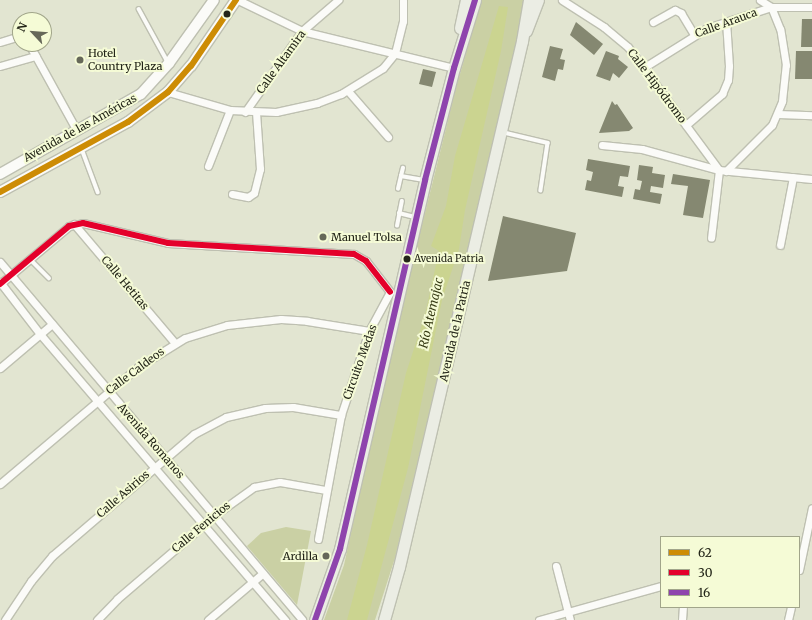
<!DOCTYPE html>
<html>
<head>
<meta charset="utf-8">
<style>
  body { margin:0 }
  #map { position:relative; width:812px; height:620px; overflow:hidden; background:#e2e5d1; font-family:Merriweather,serif }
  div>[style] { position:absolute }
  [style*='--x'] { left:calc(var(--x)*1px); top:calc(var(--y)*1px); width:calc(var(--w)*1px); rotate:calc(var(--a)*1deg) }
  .green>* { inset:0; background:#cad0a4 }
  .water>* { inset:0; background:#cbd490 }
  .building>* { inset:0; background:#858871 }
  .roads { filter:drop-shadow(1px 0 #bec0b1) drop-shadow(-1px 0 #bec0b1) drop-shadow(0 1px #bec0b1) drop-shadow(0 -1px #bec0b1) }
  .lane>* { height:3.5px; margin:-1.75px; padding:0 1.75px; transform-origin:1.75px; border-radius:1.75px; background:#fbfbf8 }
  .street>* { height:7px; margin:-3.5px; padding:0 3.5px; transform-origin:3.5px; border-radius:3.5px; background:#fbfbf8 }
  .secondary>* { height:10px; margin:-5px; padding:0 5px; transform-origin:5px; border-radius:5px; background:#fbfbf8 }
  .primary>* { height:11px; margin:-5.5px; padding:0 5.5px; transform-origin:5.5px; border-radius:5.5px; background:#ebede4 }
  .bus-1>* { height:6px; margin:-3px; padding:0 3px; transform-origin:3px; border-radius:3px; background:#cd8c05 }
  .bus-2>* { height:6px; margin:-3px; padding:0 3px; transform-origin:3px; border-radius:3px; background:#e4002b }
  .bus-3>* { height:6px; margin:-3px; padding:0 3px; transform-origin:3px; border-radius:3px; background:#8e44ad }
  .dots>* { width:11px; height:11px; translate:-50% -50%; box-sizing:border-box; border:2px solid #f5fbd6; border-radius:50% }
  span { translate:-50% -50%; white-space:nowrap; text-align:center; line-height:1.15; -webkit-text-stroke:4px #f5fbd6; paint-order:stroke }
  .bus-label { font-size:10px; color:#232518 }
  .left { translate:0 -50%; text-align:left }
  .street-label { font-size:11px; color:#232518 }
  .poi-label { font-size:11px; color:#232518 }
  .right { translate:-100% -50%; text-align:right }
  .water-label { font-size:12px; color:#353913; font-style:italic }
  .legend { position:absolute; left:660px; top:536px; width:140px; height:72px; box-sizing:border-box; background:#f5fbd6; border:1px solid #a1a58a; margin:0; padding:5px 7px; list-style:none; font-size:12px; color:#232518 }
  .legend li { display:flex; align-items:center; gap:8px; height:20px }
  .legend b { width:20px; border:1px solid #a1a58a }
  .north { position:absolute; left:12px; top:12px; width:40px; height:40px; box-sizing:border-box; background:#f5fbd6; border:1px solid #a1a58a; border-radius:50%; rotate:296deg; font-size:11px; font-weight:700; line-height:16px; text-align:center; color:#232518 }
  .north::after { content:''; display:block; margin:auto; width:14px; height:18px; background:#666859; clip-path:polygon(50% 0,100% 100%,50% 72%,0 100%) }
</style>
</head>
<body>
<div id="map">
  <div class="green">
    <i style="clip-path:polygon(482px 0,526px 0,395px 558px,375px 620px,324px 620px,344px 565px,395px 334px,457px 84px)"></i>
    <i style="clip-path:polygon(286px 527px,311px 531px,297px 605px,247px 546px,261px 533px)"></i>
  </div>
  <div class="water">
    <i style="clip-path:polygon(499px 6px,508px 7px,501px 51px,465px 210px,459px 249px,442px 300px,408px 468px,367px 620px,347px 620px,367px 545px,406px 373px,425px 315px,439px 251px,431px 246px,446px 206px,455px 156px)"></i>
  </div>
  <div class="building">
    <i style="clip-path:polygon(802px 19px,812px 19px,812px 47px,801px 47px)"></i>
    <i style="clip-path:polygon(576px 22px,603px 44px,594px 55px,570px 35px)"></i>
    <i style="clip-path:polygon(550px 46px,563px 49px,560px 59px,565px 60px,563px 70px,558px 69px,555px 81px,542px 77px)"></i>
    <i style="clip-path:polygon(606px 51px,619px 56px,618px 59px,628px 67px,619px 78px,613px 73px,610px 81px,596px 76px)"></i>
    <i style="clip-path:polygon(796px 51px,812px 51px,812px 79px,795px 79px)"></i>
    <i style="clip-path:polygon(423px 69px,436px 72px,432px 87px,419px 84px)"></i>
    <i style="clip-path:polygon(612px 101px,615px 105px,617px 104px,633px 128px,629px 131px,599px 133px)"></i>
    <i style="clip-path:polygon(588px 159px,630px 166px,628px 177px,620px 176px,618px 186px,624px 187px,622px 197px,585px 190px,587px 180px,591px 181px,593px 172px,586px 170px)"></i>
    <i style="clip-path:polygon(639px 165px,653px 167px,652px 173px,665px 175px,663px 188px,651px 186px,650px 192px,662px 194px,660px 204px,633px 199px,635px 189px,640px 190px,642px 181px,637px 180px)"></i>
    <i style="clip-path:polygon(673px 174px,710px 180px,703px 218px,683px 215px,688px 186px,671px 184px)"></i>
    <i style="clip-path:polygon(503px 216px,576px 233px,567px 271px,488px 281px)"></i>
  </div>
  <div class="roads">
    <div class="lane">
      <i style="--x:139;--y:9;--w:60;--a:61.3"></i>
      <i style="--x:502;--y:132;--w:47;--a:13.4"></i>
      <i style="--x:548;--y:143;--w:48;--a:98.5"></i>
      <i style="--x:82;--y:149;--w:46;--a:69.6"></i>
      <i style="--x:401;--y:176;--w:8;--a:-76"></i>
      <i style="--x:398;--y:189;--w:13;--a:-77"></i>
      <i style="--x:401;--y:176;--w:23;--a:10"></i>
      <i style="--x:399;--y:213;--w:16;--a:14"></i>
      <i style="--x:397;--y:226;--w:25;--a:-79"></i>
      <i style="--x:30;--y:259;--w:27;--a:45"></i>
    </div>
    <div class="street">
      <i style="--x:238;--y:0;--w:71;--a:25.8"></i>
      <i style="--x:302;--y:31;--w:156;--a:13.7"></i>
      <i style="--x:562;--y:0;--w:50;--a:32.7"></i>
      <i style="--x:604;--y:27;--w:31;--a:40"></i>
      <i style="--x:628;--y:47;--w:153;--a:53.5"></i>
      <i style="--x:719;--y:170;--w:68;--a:96.7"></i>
      <i style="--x:760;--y:0;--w:13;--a:32"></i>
      <i style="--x:771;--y:7;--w:41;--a:0"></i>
      <i style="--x:653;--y:22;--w:25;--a:-29"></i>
      <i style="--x:675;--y:10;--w:7;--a:27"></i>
      <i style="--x:681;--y:13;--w:26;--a:59"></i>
      <i style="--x:0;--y:42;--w:21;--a:-17"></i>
      <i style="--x:29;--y:44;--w:99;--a:61.1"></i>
      <i style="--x:0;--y:66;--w:37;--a:-16"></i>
      <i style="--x:643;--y:68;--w:75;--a:-32"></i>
      <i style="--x:707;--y:28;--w:67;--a:-18.2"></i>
      <i style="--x:348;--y:91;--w:61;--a:49"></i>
      <i style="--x:168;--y:92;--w:65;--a:16.2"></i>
      <i style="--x:230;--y:110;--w:46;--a:2.5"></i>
      <i style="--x:276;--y:112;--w:42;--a:-12.4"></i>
      <i style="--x:317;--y:103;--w:26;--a:-21"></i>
      <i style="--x:341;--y:94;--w:49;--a:-31.8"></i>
      <i style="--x:383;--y:68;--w:19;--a:-51"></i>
      <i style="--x:395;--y:53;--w:33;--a:-76"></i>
      <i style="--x:403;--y:21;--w:21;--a:-90"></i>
      <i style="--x:245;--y:112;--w:99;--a:-54.9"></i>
      <i style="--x:302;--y:31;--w:48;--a:-40.7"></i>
      <i style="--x:778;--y:114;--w:34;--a:2"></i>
      <i style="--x:686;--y:125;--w:48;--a:-40.7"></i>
      <i style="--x:722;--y:94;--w:15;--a:-67"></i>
      <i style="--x:728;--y:80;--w:14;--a:-86"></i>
      <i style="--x:729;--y:66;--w:45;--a:-93.8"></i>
      <i style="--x:602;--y:145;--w:40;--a:5.7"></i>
      <i style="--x:642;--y:149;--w:80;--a:15.3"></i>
      <i style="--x:719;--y:170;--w:93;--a:5.5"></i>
      <i style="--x:208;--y:166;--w:60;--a:-68.6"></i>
      <i style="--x:726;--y:171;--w:65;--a:-45"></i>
      <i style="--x:772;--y:125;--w:26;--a:-67"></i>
      <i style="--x:782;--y:101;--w:36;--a:-84"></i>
      <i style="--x:786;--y:65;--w:36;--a:-99"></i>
      <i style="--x:780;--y:29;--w:24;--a:-112"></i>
      <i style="--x:232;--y:194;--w:16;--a:11"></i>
      <i style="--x:248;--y:197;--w:7;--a:-34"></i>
      <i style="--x:254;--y:193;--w:25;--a:-76"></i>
      <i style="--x:260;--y:169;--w:57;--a:-94"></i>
      <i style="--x:74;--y:224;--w:156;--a:49.7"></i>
      <i style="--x:780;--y:245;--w:69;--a:-79.2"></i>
      <i style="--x:0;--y:262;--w:468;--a:49.8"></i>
      <i style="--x:0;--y:282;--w:66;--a:52.4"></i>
      <i style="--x:40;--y:334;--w:377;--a:49.4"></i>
      <i style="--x:0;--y:284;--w:90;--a:-40"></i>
      <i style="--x:69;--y:226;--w:14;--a:-12"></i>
      <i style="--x:83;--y:223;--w:87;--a:13.2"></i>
      <i style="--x:168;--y:243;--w:186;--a:3.4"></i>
      <i style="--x:354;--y:254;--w:14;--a:30"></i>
      <i style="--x:366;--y:261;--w:39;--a:52"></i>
      <i style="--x:0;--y:368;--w:68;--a:-40.2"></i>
      <i style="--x:0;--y:484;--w:181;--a:-40.3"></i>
      <i style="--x:138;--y:367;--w:55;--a:-31.7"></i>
      <i style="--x:185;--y:338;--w:44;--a:-17.2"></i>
      <i style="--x:227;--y:325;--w:54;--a:-6.3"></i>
      <i style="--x:281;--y:319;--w:26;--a:4"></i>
      <i style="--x:307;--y:321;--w:63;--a:9.2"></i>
      <i style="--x:318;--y:539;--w:126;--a:-79.5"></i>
      <i style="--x:341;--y:415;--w:89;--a:-71.6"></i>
      <i style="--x:369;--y:331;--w:44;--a:-61.7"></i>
      <i style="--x:556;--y:566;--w:56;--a:75.5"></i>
      <i style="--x:799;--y:570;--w:63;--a:-78.2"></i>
      <i style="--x:5;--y:620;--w:47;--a:-56.3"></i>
      <i style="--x:31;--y:581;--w:33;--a:-50"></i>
      <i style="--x:52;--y:556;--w:187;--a:-40.7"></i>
      <i style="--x:194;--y:434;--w:36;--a:-28"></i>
      <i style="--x:226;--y:417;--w:40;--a:-13"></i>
      <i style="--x:265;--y:408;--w:28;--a:-2"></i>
      <i style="--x:293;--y:407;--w:49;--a:9.5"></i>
      <i style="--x:97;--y:620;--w:29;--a:-46"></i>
      <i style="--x:117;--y:599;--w:129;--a:-40.6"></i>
      <i style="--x:215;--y:515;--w:48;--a:-35.7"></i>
      <i style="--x:254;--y:487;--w:26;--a:-11"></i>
      <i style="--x:280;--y:482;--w:47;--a:9.9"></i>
      <i style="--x:208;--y:620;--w:72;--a:-40.5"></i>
      <i style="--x:539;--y:620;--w:127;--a:-15.6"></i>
      <i style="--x:682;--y:620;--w:13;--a:-86"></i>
      <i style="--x:788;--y:620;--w:13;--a:-77"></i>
    </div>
    <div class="secondary">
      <i style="--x:0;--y:174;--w:162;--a:-29.6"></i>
      <i style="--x:141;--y:94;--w:42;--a:-47.9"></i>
      <i style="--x:169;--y:63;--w:77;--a:-54.5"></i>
      <i style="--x:0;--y:192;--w:146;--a:-28.7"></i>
      <i style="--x:128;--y:122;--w:50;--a:-36.9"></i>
      <i style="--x:168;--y:92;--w:35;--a:-49"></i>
      <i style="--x:191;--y:66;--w:80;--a:-55.7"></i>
    </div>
    <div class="primary">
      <i style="--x:460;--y:28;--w:29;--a:-78"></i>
      <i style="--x:526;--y:31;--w:33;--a:-69"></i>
      <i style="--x:315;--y:620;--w:75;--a:-70.6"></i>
      <i style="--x:340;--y:549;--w:379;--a:-77"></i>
      <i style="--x:425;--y:180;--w:116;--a:-75.5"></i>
      <i style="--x:454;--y:68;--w:71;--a:-72.8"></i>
      <i style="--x:384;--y:620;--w:55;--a:-74.2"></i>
      <i style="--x:399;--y:567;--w:540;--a:-76.84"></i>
      <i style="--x:522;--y:41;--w:42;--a:-80.3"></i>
    </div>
  </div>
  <div class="bus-1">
    <i style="--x:0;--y:192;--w:146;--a:-28.7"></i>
    <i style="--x:128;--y:122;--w:50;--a:-36.9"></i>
    <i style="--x:168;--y:92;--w:35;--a:-49"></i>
    <i style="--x:191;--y:66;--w:80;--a:-55.7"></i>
  </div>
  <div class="bus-2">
    <i style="--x:0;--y:284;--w:90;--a:-40"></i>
    <i style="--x:69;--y:226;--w:14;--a:-12"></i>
    <i style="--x:83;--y:223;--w:87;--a:13.2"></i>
    <i style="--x:168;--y:243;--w:186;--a:3.4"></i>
    <i style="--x:354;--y:254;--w:14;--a:30"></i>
    <i style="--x:366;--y:261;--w:39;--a:52"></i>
  </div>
  <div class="bus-3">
    <i style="--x:315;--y:620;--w:75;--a:-70.6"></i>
    <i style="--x:340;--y:549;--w:379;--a:-77"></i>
    <i style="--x:425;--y:180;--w:116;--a:-75.5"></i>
    <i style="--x:454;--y:68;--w:71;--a:-72.8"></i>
  </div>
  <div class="dots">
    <i style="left:227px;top:14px;background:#232518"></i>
    <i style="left:80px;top:60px;background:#666859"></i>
    <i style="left:323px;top:237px;background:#666859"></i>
    <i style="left:407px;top:259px;background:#232518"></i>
    <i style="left:326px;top:556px;background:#666859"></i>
  </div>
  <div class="bus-label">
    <span class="left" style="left:414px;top:259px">Avenida Patria</span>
  </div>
  <div class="street-label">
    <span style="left:726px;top:23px;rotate:-20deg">Calle Arauca</span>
    <span style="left:281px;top:62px;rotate:-54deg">Calle Altamira</span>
    <span style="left:657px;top:86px;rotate:53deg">Calle Hipódromo</span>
    <span style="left:80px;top:128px;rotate:-29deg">Avenida de las Américas</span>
    <span style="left:125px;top:283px;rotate:50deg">Calle Hetitas</span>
    <span style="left:455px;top:331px;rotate:-77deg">Avenida de la Patria</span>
    <span style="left:360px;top:362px;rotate:-70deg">Circuito Medas</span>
    <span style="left:135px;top:371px;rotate:-37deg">Calle Caldeos</span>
    <span style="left:151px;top:441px;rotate:49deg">Avenida Romanos</span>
    <span style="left:123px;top:494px;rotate:-41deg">Calle Asirios</span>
    <span style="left:201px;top:527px;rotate:-40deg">Calle Fenicios</span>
  </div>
  <div class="poi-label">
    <span class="left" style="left:88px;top:60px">Hotel<br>Country Plaza</span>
    <span class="left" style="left:331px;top:237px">Manuel Tolsa</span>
    <span class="right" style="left:318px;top:556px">Ardilla</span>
  </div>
  <div class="water-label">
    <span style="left:431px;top:313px;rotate:-77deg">Río Atemajac</span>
  </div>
  <ul class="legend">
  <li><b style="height:5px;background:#cd8c05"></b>62</li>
  <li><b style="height:5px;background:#e4002b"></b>30</li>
  <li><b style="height:5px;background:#8e44ad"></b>16</li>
  </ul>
  <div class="north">N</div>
</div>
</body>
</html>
